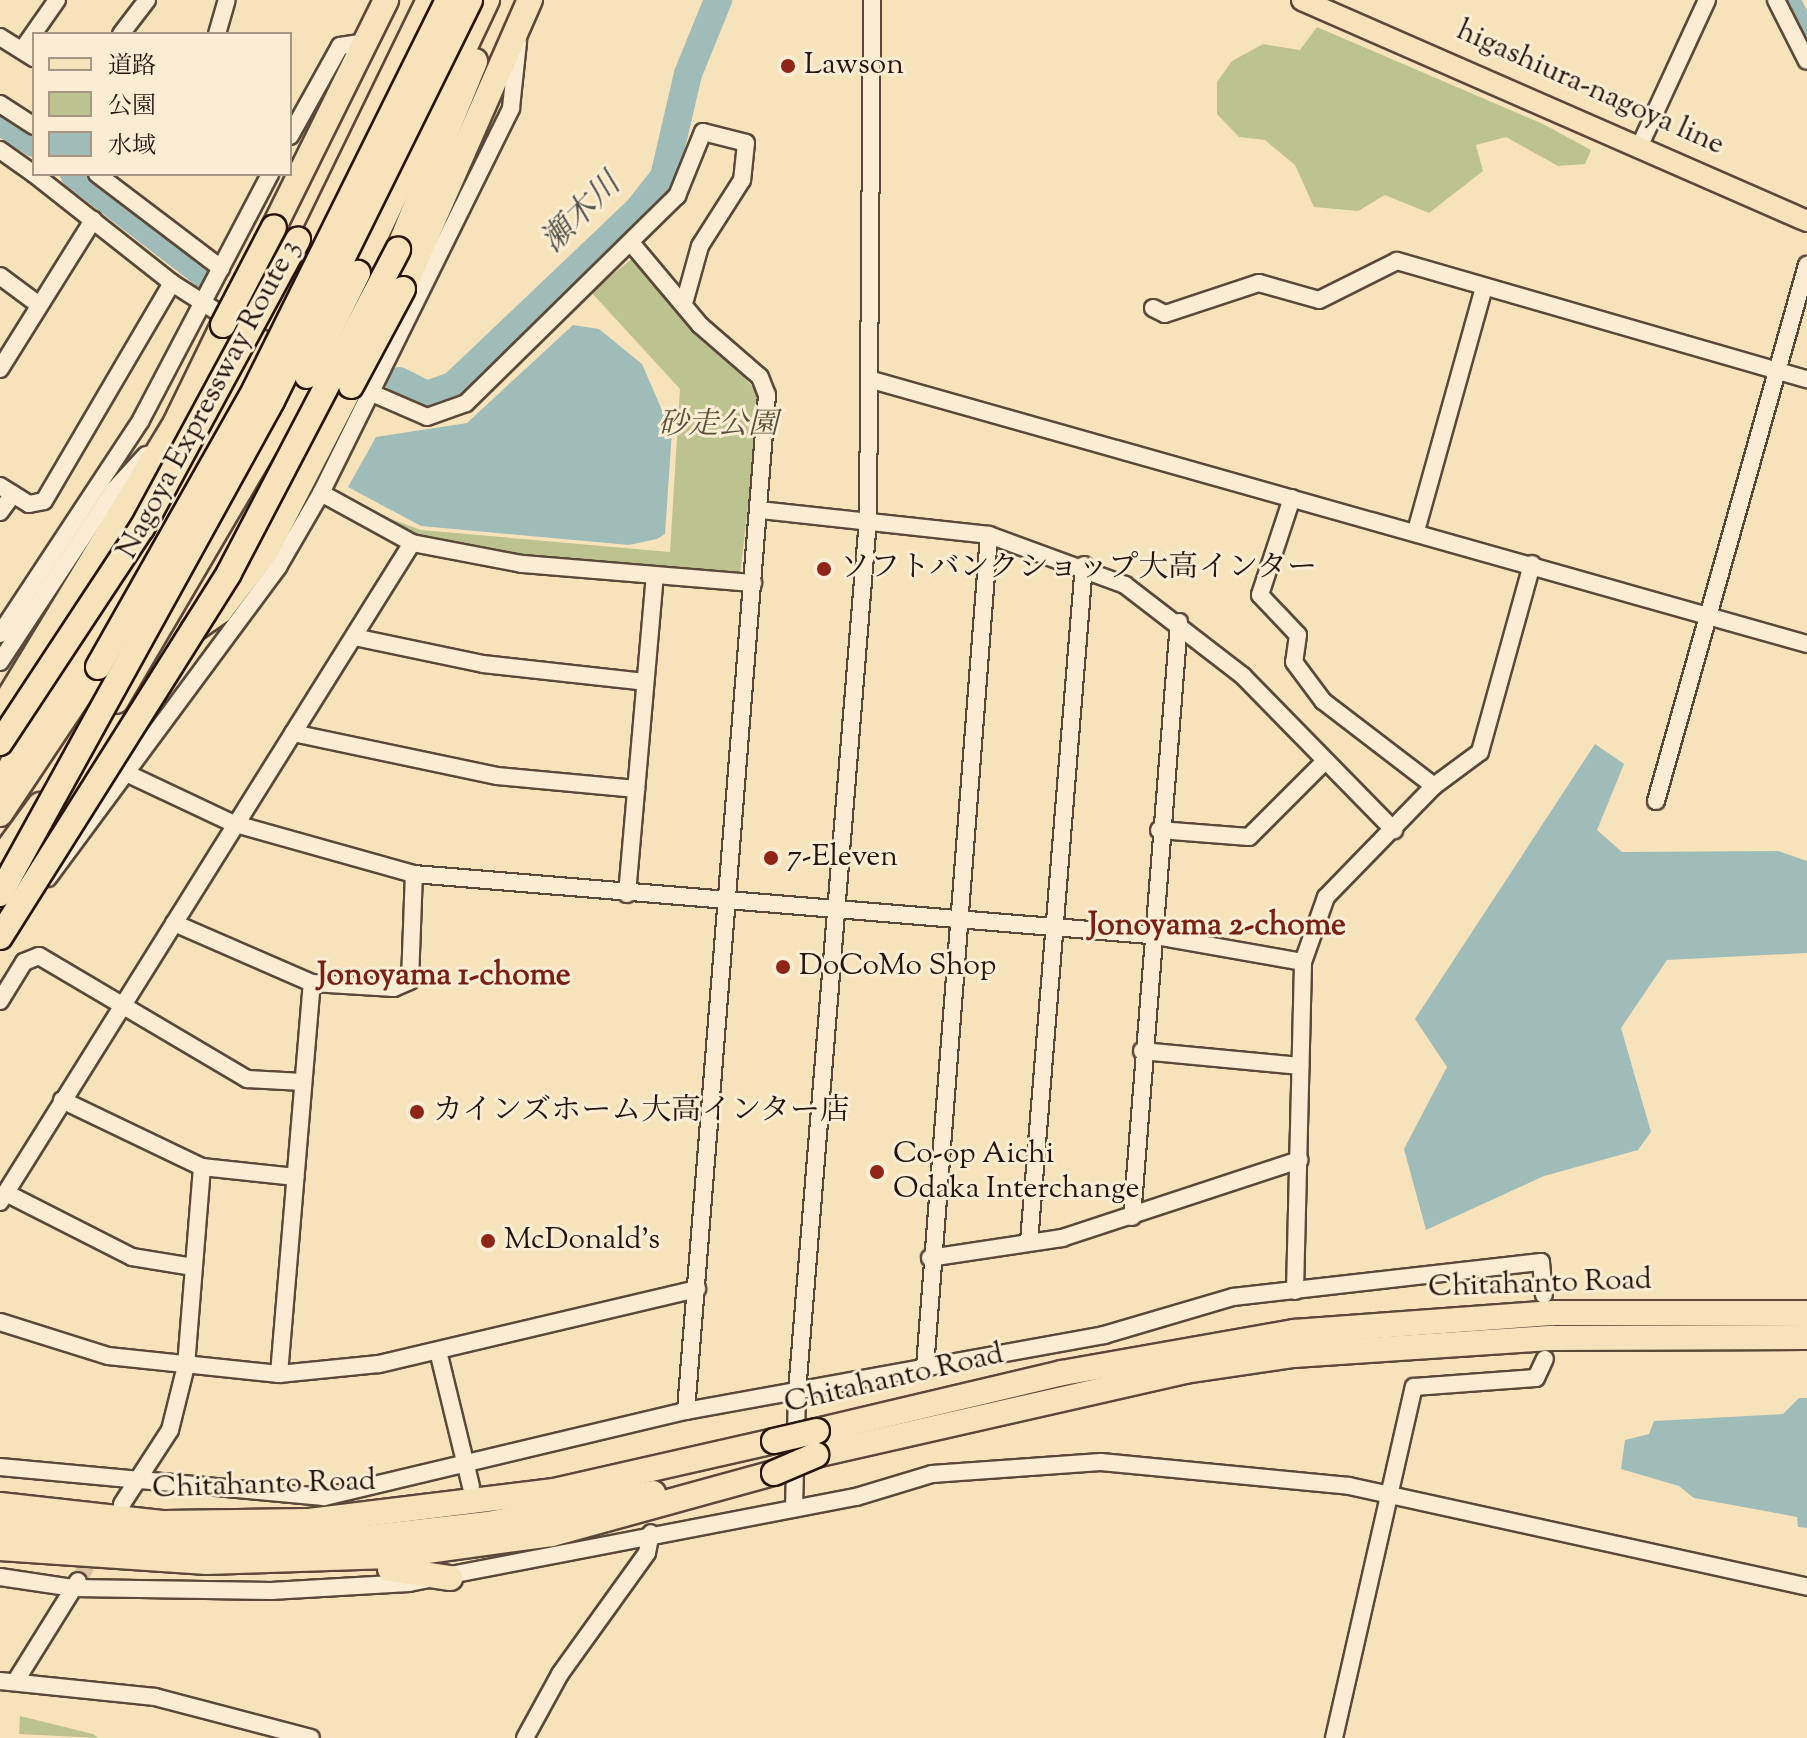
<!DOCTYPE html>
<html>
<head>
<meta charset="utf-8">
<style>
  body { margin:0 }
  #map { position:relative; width:1807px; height:1738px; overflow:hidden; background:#f7e3bb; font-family:"Sorts Mill Goudy","Noto Serif JP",serif }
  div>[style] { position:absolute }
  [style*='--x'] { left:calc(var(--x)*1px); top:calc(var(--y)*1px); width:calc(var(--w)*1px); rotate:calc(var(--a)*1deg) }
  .green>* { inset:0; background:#bdc390 }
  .water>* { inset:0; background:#a0bcb9 }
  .river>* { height:28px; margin:-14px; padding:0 14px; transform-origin:14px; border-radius:14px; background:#a0bcb9 }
  .minor-tunnel>* { height:16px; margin-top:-8px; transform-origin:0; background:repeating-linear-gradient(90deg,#d8c4a1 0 16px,transparent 0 24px) }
  .roads { filter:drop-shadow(2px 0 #5b4838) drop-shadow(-2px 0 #5b4838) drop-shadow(0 2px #5b4838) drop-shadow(0 -2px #5b4838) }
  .minor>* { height:16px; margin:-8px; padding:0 8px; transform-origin:8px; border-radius:8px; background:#faedd3 }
  .major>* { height:20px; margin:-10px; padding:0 10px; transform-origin:10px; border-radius:10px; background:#f7e3bb }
  .highway>* { height:24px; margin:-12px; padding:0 12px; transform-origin:12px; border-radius:12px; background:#f7e3bb }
  .bridges { filter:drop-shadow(2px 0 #27140c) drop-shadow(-2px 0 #27140c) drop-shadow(0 2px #27140c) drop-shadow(0 -2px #27140c) }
  .highway-bridge>* { height:24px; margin:-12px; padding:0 12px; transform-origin:12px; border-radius:12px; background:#f7e3bb }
  .dots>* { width:22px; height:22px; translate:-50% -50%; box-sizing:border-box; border:4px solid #faedd3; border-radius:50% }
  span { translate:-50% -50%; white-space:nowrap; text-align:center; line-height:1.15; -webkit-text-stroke:6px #faedd3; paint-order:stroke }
  .poi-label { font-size:30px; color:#27140c }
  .left { translate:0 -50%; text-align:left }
  .street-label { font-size:30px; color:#27140c }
  .park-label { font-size:30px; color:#5c513a; font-style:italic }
  .water-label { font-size:32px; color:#514f49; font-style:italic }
  .neighbourhood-label { font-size:32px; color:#7a1f14; font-weight:700 }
  .legend { position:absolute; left:32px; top:32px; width:260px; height:144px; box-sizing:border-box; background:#faedd3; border:2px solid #a69683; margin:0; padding:10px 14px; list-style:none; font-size:24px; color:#27140c }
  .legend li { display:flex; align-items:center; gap:16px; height:40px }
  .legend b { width:40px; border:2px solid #a69683 }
</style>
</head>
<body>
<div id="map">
  <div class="green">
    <i style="clip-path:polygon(1317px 27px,1543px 124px,1591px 150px,1585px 164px,1558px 166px,1506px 137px,1476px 145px,1483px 171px,1429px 213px,1385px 195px,1358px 211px,1314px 207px,1295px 165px,1265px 140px,1239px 137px,1217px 114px,1217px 82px,1232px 61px,1263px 44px,1300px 50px)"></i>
    <i style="clip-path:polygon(634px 257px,761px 396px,740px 575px,522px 558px,418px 536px,383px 516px,421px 530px,670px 552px,680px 389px,591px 292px)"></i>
    <i style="clip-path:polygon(20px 1716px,93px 1734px,98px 1738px,19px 1734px)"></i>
  </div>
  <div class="water">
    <i style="clip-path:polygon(573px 325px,599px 329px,642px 364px,664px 415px,673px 416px,665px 534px,657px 539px,629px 545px,421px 526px,348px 487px,376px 437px,467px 423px)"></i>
    <i style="clip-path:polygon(1595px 744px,1624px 764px,1597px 830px,1622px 852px,1778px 851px,1807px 861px,1807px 953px,1667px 960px,1621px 1028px,1651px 1132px,1638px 1150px,1544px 1176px,1426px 1230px,1404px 1149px,1447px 1067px,1415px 1019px)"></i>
    <i style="clip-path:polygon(1799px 1398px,1807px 1398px,1807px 1528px,1798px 1527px,1797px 1517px,1694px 1498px,1679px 1486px,1621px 1469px,1625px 1440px,1649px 1434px,1654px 1421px,1783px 1414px)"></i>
  </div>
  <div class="river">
    <i style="--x:1786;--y:0;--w:47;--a:63.4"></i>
    <i style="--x:0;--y:121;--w:40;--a:32.9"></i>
    <i style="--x:74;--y:174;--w:170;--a:37.6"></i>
    <i style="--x:399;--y:381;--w:31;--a:27"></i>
    <i style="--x:427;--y:395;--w:29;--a:-20"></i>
    <i style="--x:454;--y:385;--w:254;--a:-43.6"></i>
    <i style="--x:638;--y:210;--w:42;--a:-51.8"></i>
    <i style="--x:664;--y:177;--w:106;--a:-76.9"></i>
    <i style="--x:688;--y:74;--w:80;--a:-67.9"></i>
  </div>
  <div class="minor-tunnel">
    <i style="--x:79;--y:1580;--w:38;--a:-61"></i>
  </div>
  <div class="roads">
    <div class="minor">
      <i style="--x:1776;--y:0;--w:68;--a:63.1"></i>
      <i style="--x:121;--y:34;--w:43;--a:-52.6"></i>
      <i style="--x:217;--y:34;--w:35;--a:-74"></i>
      <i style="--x:0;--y:37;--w:40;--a:32"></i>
      <i style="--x:22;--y:50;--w:61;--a:-55"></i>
      <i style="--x:0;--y:104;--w:40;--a:32.9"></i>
      <i style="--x:290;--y:136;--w:103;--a:-60.9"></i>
      <i style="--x:340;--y:46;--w:25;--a:-9"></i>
      <i style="--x:1641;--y:143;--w:157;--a:-65.2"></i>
      <i style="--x:0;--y:150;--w:42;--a:35.2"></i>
      <i style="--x:34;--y:174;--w:176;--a:38.3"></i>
      <i style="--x:172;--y:283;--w:75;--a:32.4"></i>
      <i style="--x:97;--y:174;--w:156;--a:37.2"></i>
      <i style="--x:632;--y:244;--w:106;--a:50"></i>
      <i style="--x:700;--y:325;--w:79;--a:40.9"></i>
      <i style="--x:760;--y:377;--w:19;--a:69"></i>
      <i style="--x:767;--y:395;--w:1019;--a:94.56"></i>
      <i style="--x:0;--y:276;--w:49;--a:36.6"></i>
      <i style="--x:1153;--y:308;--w:13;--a:27"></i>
      <i style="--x:1165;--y:314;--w:99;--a:-18.3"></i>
      <i style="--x:1259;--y:283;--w:62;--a:15.8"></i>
      <i style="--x:1319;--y:300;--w:87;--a:-26.6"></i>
      <i style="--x:1397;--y:261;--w:427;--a:16.1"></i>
      <i style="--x:0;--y:369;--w:176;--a:-58"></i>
      <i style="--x:872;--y:380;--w:972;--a:15.77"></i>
      <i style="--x:344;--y:381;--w:90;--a:23.4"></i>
      <i style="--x:427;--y:417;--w:41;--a:-19.7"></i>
      <i style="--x:466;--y:403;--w:296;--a:-44.5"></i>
      <i style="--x:677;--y:196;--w:69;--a:-67.9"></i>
      <i style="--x:703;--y:132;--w:44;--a:14.3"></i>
      <i style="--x:746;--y:143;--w:37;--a:96"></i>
      <i style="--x:742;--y:180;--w:78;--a:122.5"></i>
      <i style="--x:700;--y:246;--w:56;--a:105.5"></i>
      <i style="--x:0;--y:486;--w:34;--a:32"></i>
      <i style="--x:29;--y:504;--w:15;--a:-11"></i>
      <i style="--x:44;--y:501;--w:253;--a:-59.6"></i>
      <i style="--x:321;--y:493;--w:104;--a:28.8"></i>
      <i style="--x:412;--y:543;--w:112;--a:10.8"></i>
      <i style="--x:522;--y:564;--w:232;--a:4.7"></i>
      <i style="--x:1292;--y:498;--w:102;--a:108.3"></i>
      <i style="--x:1260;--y:595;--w:55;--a:46.5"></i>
      <i style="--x:1298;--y:635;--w:27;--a:98"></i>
      <i style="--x:1294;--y:662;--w:49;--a:53.4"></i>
      <i style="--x:1323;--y:701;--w:140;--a:37.4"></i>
      <i style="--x:760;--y:510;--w:230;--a:6.2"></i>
      <i style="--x:989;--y:535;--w:145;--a:20.2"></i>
      <i style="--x:1125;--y:585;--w:149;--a:37.6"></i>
      <i style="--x:1243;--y:676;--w:216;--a:45.6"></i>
      <i style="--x:0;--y:512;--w:22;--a:-54"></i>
      <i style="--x:1416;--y:531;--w:253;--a:-74.4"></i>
      <i style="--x:0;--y:634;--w:256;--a:-56.6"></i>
      <i style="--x:141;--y:420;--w:278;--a:-62.3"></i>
      <i style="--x:359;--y:638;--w:127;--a:11.8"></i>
      <i style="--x:483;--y:664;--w:163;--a:6.3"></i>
      <i style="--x:0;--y:662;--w:205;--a:-56.5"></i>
      <i style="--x:113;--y:491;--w:49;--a:-47.5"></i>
      <i style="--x:293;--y:733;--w:208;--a:11.9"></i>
      <i style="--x:497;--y:776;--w:140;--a:5.3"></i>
      <i style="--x:128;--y:774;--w:115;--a:25.2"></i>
      <i style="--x:232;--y:823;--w:189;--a:15.7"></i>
      <i style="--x:414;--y:874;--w:739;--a:4.74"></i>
      <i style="--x:1150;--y:935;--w:155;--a:10"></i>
      <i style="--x:1656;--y:801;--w:557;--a:-74.27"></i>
      <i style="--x:1159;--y:830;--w:90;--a:4.4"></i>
      <i style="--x:1249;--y:837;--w:107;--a:-45"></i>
      <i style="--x:48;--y:878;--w:387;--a:-53.5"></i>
      <i style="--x:278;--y:567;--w:86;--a:-59.8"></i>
      <i style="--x:321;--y:493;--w:429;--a:-63.7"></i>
      <i style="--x:511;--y:108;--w:66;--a:-83.9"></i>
      <i style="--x:627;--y:894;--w:319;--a:-85"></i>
      <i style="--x:174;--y:923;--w:150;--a:23.5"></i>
      <i style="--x:312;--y:983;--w:82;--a:3.5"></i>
      <i style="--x:394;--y:988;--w:17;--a:-24"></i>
      <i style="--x:410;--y:981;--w:107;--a:-87.9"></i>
      <i style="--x:0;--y:1001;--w:46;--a:-58.4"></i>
      <i style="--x:24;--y:962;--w:16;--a:-22"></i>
      <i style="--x:39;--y:956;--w:242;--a:30.6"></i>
      <i style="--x:247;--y:1079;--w:56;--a:3.1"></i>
      <i style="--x:1142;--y:1051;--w:159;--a:5.4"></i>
      <i style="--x:62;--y:1100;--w:155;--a:25.6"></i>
      <i style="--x:202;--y:1167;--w:94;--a:6.1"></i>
      <i style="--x:6;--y:1193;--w:141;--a:26.9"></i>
      <i style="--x:132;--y:1257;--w:62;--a:9.3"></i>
      <i style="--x:0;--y:1202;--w:777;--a:-57.99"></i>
      <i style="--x:1132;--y:1217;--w:597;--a:-85.48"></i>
      <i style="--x:1029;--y:1242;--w:679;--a:-85.36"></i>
      <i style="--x:930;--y:1258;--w:134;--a:-8.6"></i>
      <i style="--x:1062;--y:1238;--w:250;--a:-18.2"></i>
      <i style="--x:1295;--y:1291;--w:329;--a:-88.6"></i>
      <i style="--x:1303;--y:962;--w:69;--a:-70.5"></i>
      <i style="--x:1326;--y:897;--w:155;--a:-45.8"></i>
      <i style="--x:1434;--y:786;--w:57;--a:-36.5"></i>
      <i style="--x:1480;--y:752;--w:195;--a:-74.5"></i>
      <i style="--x:0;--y:1322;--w:113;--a:17.5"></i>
      <i style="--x:108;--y:1356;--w:172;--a:6"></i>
      <i style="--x:279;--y:1374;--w:100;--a:-5.7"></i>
      <i style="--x:379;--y:1364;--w:327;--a:-13.3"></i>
      <i style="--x:438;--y:1351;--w:139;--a:76.3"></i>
      <i style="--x:925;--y:1367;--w:834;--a:-85.6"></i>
      <i style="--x:279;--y:1374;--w:392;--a:-85.2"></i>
      <i style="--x:0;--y:1467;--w:325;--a:5.3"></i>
      <i style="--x:324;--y:1497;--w:372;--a:-13.4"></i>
      <i style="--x:686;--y:1411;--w:425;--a:-10.3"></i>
      <i style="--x:1104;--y:1335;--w:134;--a:-16.4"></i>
      <i style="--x:1233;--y:1297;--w:310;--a:-6.5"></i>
      <i style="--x:1541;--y:1262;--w:33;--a:85"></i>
      <i style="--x:122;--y:1504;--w:88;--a:-57"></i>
      <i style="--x:170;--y:1430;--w:66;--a:-76"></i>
      <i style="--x:186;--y:1366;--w:200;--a:-85.4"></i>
      <i style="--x:794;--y:1508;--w:116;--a:-88.5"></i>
      <i style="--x:797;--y:1392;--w:876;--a:-85.35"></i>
      <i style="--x:868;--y:519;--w:519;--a:-89.56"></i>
      <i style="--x:0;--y:1577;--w:75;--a:8.5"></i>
      <i style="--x:74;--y:1588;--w:197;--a:0.9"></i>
      <i style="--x:271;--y:1591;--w:138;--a:-3.3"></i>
      <i style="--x:409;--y:1583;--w:455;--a:-10.9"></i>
      <i style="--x:856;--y:1497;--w:79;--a:-16.8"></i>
      <i style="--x:932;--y:1474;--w:169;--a:-4.1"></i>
      <i style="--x:1101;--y:1462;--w:249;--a:5.5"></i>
      <i style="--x:1349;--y:1486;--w:469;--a:12.4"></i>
      <i style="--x:17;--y:1679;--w:115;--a:-58.1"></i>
      <i style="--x:0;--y:1681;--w:156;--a:5.9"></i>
      <i style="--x:155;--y:1697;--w:161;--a:14.7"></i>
      <i style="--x:525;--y:1738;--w:73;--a:-61.3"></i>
      <i style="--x:560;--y:1674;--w:149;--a:-54.3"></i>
      <i style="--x:647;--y:1553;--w:20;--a:-79"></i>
      <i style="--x:1334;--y:1738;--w:360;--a:-77.2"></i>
      <i style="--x:1414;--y:1387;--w:122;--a:-4.2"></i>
      <i style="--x:1536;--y:1378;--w:21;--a:-65"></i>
    </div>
    <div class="major">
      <i style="--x:1302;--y:0;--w:551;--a:23.64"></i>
    </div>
    <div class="highway">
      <i style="--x:274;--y:227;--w:253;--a:-63.7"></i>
      <i style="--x:310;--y:245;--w:272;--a:-64.1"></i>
      <i style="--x:398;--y:250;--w:204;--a:-67.8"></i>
      <i style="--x:358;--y:273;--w:302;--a:-64.7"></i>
      <i style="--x:403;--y:289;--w:316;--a:-66.3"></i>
      <i style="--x:193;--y:630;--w:33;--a:-35"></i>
      <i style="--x:220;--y:611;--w:76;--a:-52.5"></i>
      <i style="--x:266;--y:551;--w:186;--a:-62.7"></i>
      <i style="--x:116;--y:701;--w:377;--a:-59.6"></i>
      <i style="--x:0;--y:712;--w:339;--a:-58.7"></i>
      <i style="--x:176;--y:422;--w:108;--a:-64.1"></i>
      <i style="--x:0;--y:784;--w:255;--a:-58.3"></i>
      <i style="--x:134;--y:567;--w:258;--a:-60.8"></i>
      <i style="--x:0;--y:814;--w:177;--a:-56.3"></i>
      <i style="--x:0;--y:860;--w:68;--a:-54"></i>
      <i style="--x:817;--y:1431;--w:252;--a:-13.3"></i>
      <i style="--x:1062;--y:1373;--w:236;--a:-10"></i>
      <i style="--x:1294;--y:1332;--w:261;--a:-4.2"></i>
      <i style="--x:1554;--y:1313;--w:253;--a:0"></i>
      <i style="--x:816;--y:1455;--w:378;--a:-12.8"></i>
      <i style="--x:1185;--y:1371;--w:110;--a:-8.4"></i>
      <i style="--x:1294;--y:1355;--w:260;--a:-3.8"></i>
      <i style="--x:1553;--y:1338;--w:254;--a:-0.2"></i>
      <i style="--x:0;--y:1505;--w:165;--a:6.3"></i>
      <i style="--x:164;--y:1523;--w:145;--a:-0.8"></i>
      <i style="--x:309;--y:1521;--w:247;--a:-7"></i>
      <i style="--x:554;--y:1491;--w:226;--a:-12.8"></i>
      <i style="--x:0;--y:1527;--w:136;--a:6.3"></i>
      <i style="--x:135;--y:1542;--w:185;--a:0.3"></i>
      <i style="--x:320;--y:1543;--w:169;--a:-6.5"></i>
      <i style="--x:488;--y:1524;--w:168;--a:-10.6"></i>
      <i style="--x:0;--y:1548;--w:207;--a:3.9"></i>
      <i style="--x:207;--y:1562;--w:184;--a:-1.9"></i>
      <i style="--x:391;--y:1556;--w:162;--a:-7.8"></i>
      <i style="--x:552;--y:1534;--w:230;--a:-15.4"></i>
      <i style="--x:390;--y:1569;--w:61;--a:8.5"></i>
    </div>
  </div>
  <div class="bridges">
    <div class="highway-bridge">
      <i style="--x:223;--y:325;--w:110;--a:-62.5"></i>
      <i style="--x:307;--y:376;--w:115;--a:-63.7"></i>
      <i style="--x:351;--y:386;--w:110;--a:-61.8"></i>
      <i style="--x:98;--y:667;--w:319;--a:-60.5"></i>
      <i style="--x:255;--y:389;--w:434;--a:-63.6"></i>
      <i style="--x:0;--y:743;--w:258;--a:-56.6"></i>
      <i style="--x:142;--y:528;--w:328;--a:-61.6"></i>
      <i style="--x:0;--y:894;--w:563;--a:-61.11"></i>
      <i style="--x:272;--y:401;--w:447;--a:-63.7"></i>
      <i style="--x:0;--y:937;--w:430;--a:-57.8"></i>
      <i style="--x:229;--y:573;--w:365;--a:-62.4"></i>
      <i style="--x:774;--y:1441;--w:44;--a:-13.1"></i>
      <i style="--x:774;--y:1473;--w:46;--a:-23.2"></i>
    </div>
  </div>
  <div class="dots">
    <i style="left:788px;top:66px;background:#8f2418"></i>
    <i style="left:824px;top:569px;background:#8f2418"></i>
    <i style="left:771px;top:858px;background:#8f2418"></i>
    <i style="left:783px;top:967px;background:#8f2418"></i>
    <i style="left:417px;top:1112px;background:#8f2418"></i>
    <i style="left:877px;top:1172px;background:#8f2418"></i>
    <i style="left:488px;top:1241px;background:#8f2418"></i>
  </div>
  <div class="poi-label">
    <span class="left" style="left:804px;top:66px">Lawson</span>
    <span class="left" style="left:840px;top:569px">ソフトバンクショップ大高インター</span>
    <span class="left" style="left:787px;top:858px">7-Eleven</span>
    <span class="left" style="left:799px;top:967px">DoCoMo Shop</span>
    <span class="left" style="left:433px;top:1112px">カインズホーム大高インター店</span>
    <span class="left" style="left:893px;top:1172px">Co-op Aichi<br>Odaka Interchange</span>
    <span class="left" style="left:504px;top:1241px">McDonald's</span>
  </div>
  <div class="street-label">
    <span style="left:1590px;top:89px;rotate:24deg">higashiura-nagoya line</span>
    <span style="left:210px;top:400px;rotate:-62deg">Nagoya Expressway Route 3</span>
    <span style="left:1540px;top:1285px;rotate:-2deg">Chitahanto Road</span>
    <span style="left:894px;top:1380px;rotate:-13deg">Chitahanto Road</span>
    <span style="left:264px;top:1486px;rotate:-2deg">Chitahanto Road</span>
  </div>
  <div class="park-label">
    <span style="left:718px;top:426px">砂走公園</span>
  </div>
  <div class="water-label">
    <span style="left:582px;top:214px;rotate:-45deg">瀬木川</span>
  </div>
  <div class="neighbourhood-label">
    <span style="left:1217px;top:926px">Jonoyama 2-chome</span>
    <span style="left:444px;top:976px">Jonoyama 1-chome</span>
  </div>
  <ul class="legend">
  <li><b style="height:10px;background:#f7e3bb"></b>道路</li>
  <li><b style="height:22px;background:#bdc390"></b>公園</li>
  <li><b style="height:22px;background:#a0bcb9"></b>水域</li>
  </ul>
</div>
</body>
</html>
